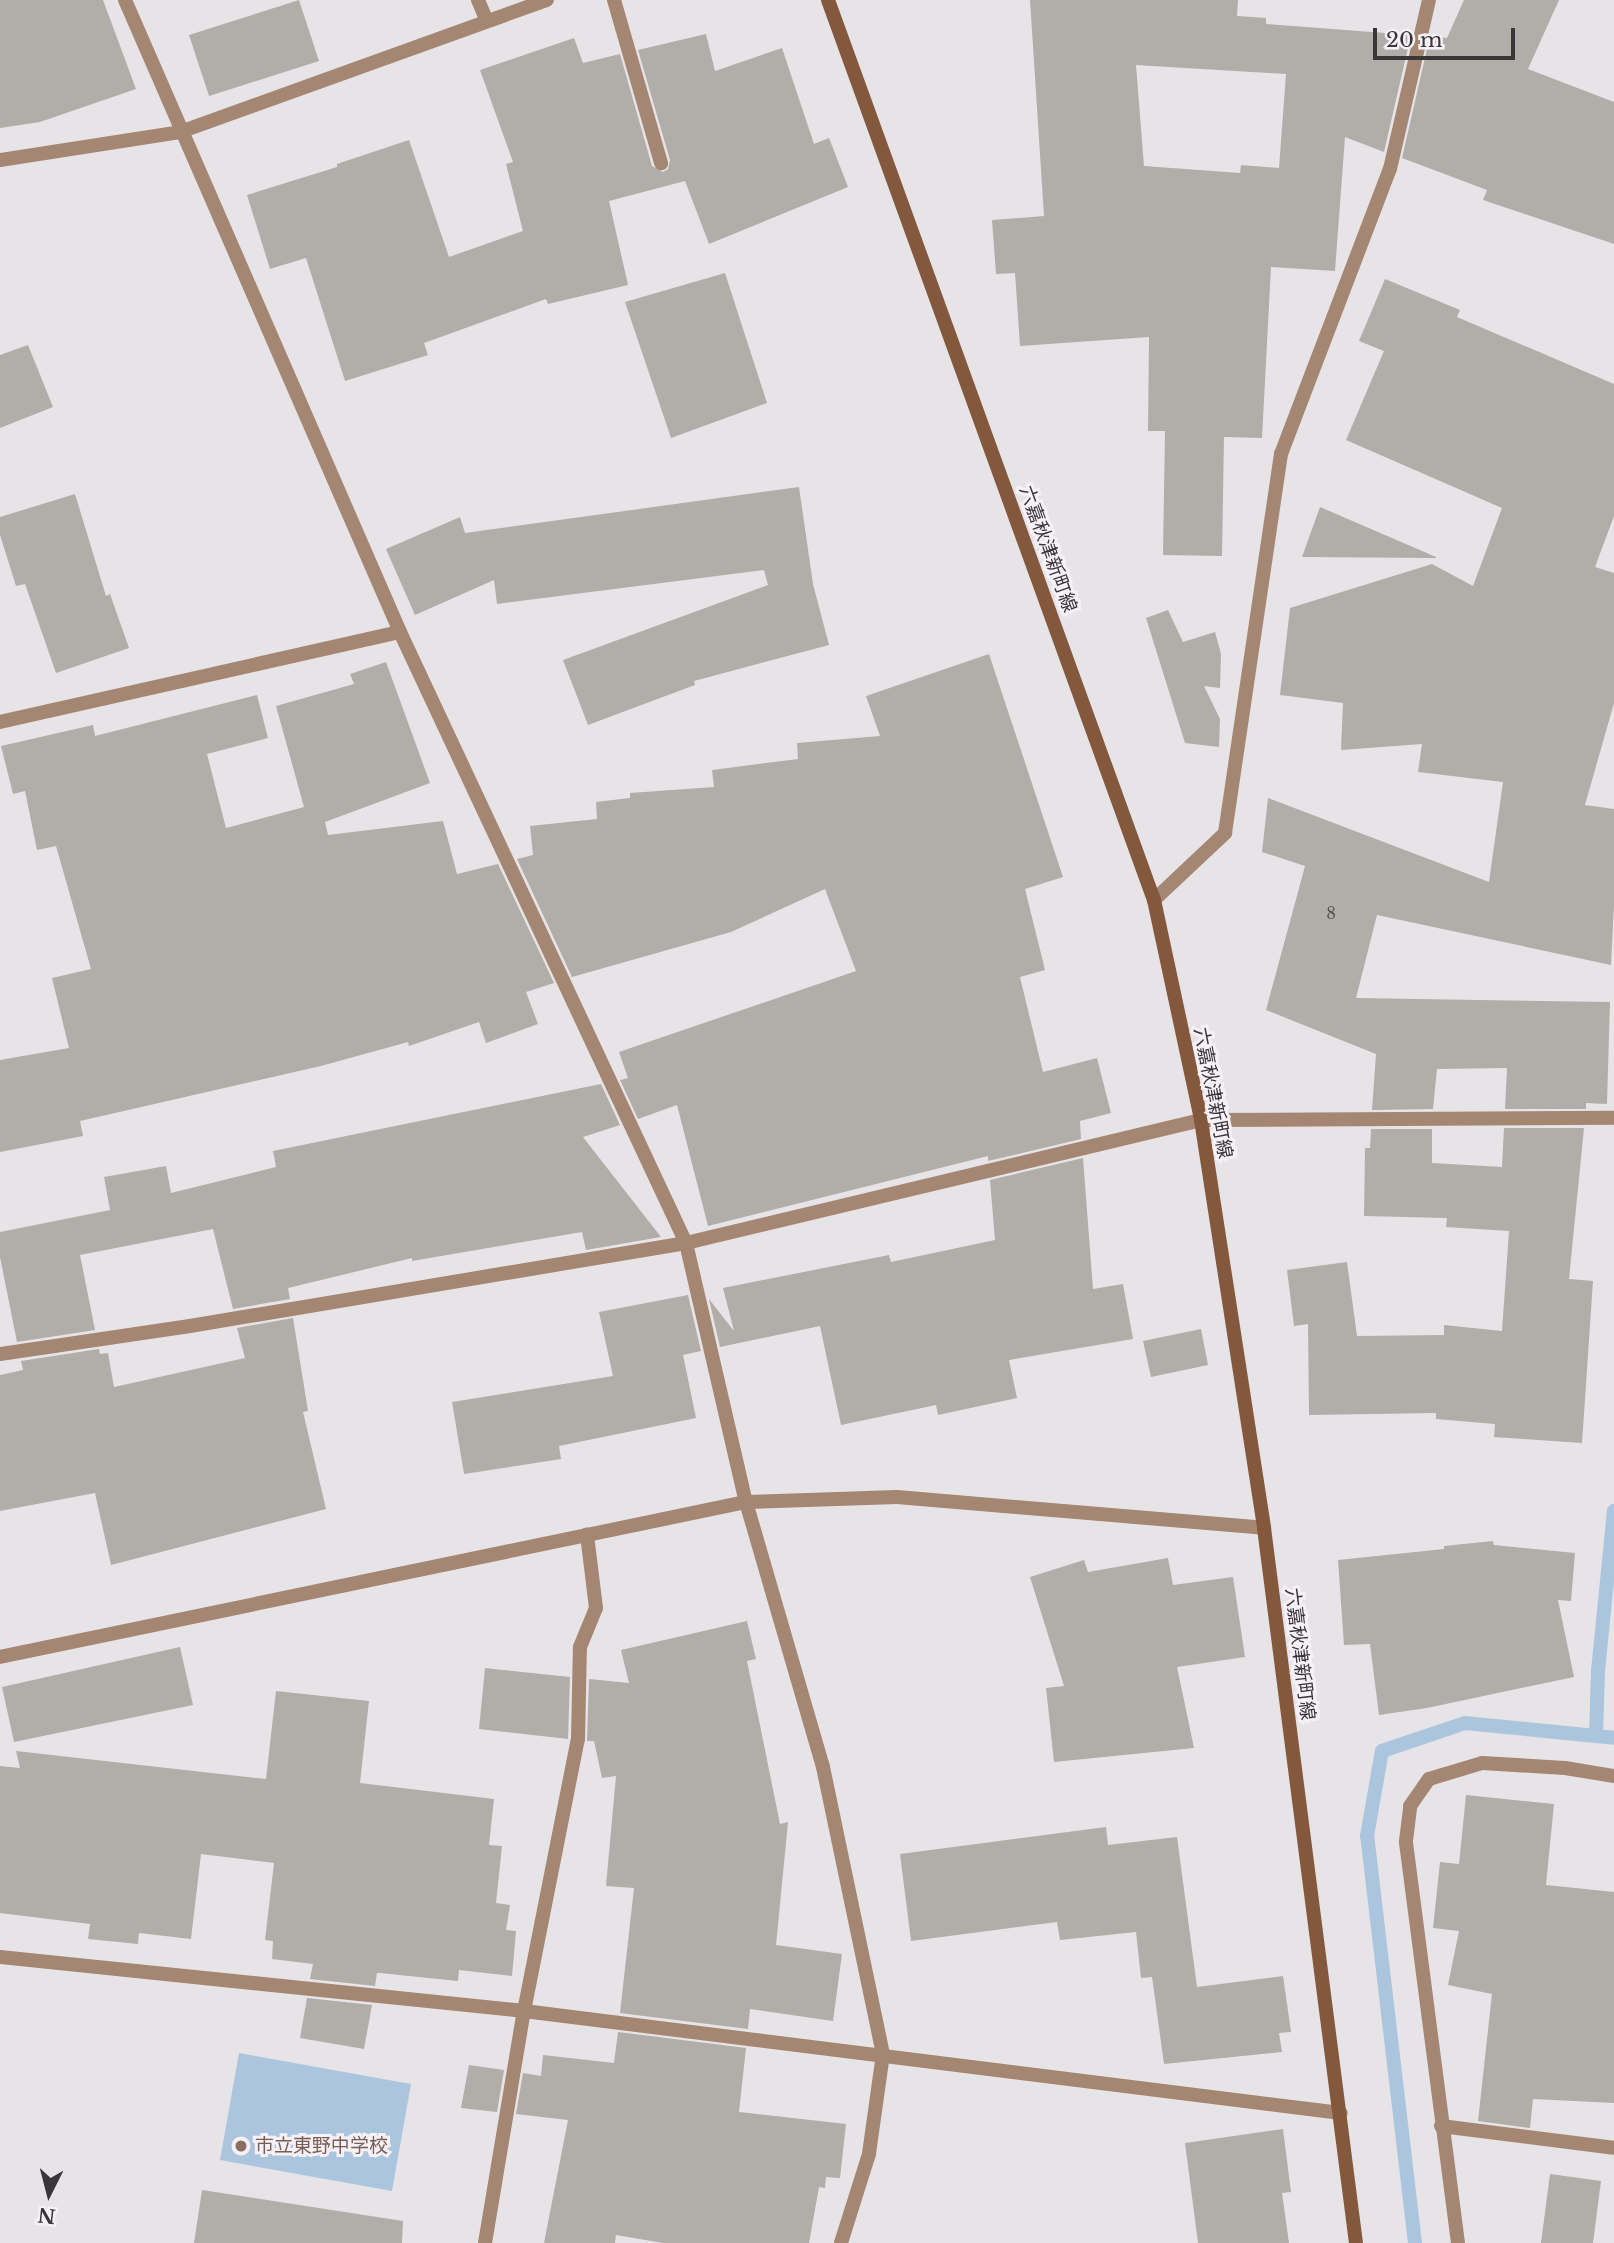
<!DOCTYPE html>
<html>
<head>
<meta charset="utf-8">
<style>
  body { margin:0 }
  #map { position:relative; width:1614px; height:2243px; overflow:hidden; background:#e7e4e8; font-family:"Libre Baskerville","Noto Sans JP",serif }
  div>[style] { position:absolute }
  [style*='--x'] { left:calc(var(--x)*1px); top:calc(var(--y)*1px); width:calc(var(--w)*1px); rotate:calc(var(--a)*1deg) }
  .water>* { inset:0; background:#acc5df }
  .stream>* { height:14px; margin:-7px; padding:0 7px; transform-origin:7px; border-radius:7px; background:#acc5df }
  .building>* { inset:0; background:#b1ada9 }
  .service>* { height:14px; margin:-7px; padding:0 7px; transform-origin:7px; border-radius:7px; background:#a58673 }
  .minor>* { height:14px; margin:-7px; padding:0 7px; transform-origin:7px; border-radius:7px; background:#a58673 }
  .secondary>* { height:14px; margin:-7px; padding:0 7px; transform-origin:7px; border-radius:7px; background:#84583d }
  .dots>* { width:19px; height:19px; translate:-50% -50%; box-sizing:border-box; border:4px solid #f5f1f6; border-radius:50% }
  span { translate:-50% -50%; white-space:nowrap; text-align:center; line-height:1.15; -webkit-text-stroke:6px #f5f1f6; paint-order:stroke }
  .number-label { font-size:16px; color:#565454 }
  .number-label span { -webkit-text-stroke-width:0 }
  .street-label { font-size:19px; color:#383638 }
  .education-label { font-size:19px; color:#785e54 }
  .left { translate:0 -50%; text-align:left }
  .north { position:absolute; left:14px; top:2159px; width:70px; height:70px; -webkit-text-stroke:5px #f5f1f6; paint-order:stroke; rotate:186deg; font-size:19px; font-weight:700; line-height:28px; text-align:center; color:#383638 }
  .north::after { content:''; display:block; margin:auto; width:24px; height:32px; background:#383638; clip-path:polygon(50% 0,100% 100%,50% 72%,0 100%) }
  .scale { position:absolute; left:1373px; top:28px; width:142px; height:32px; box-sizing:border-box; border:4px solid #383638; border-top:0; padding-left:9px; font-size:21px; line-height:24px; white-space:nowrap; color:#383638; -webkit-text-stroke:5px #f5f1f6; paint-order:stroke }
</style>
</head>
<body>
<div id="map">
  <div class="water">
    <i style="clip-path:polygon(239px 2053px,411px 2084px,392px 2191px,220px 2160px)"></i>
  </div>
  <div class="stream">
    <i style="--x:1596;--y:1735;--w:64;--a:-88.2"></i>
    <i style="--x:1598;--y:1671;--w:161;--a:-84.3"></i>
    <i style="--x:1415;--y:2243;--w:410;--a:-96.7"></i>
    <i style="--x:1367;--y:1836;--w:86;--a:-80"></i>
    <i style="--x:1382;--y:1751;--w:88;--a:-18.6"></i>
    <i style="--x:1465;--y:1723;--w:150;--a:5.7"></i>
  </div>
  <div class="building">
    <i style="clip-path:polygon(0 0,103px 0,136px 89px,40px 122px,0 128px)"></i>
    <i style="clip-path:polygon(299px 0,319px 61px,209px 96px,189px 35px)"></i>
    <i style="clip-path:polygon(evenodd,1030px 0,1238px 0,1237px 16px,1266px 18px,1266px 24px,1411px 35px,1384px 152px,1345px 137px,1335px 271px,1271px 267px,1262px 438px,1224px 437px,1222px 556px,1163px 555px,1165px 431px,1148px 431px,1149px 337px,1020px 346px,1015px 273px,996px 274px,992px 220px,1044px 216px,1030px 0,1136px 65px,1286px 74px,1279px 168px,1241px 165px,1240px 173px,1144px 166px,1136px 65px)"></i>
    <i style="clip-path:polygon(1464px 0,1559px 0,1528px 69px,1614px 102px,1614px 244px,1483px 200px,1487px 190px,1402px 158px,1430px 36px,1447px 38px)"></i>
    <i style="clip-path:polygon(706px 34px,715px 71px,782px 48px,814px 144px,829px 138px,848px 187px,709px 244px,685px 181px,609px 201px,628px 285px,548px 304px,546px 299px,424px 343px,428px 355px,345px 381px,306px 258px,270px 269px,247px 195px,337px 167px,337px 164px,409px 140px,449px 257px,523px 231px,506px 164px,513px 162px,480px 70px,574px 38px,583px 63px,620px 54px,652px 166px,663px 172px,668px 169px,670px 160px,638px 50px)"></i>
    <i style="clip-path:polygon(725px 273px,767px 403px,671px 438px,625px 302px)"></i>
    <i style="clip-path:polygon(1385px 279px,1460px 310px,1457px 317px,1614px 384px,1614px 516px,1595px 567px,1614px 573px,1614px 703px,1585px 805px,1614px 809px,1614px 904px,1611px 965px,1377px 915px,1356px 998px,1610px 1002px,1607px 1104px,1586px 1103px,1586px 1109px,1505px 1109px,1507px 1068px,1437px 1069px,1433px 1109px,1372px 1110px,1376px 1054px,1266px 1010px,1305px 866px,1262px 852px,1268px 798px,1489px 882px,1503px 782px,1418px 772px,1422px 744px,1341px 750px,1343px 703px,1280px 695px,1290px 608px,1432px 564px,1473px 586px,1502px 508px,1346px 440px,1384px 351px,1359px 341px)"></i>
    <i style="clip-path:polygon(28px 345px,53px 407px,0 428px,0 355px)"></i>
    <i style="clip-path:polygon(799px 487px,813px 584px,829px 645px,694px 681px,695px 685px,588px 725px,563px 660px,768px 585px,764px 570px,497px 604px,494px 580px,415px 615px,386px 549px,460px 517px,465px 533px)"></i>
    <i style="clip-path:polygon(75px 494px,106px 596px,110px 594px,129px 648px,56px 673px,25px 584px,16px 586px,0 535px,0 517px)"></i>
    <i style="clip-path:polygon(1320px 507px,1436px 557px,1436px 558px,1302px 557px)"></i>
    <i style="clip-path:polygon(1168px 610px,1183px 642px,1215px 632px,1221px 654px,1220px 688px,1204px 686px,1220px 719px,1219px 747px,1185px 743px,1146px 618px)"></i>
    <i style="clip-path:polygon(989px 654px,1063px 877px,1025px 889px,1045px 970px,1020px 977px,1043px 1072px,1097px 1058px,1111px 1113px,1080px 1121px,1081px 1139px,988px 1161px,988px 1156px,708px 1226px,677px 1105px,638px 1119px,620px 1080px,628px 1078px,619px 1052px,856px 971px,825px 889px,731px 932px,572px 977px,517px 859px,533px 855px,530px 826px,597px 819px,596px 802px,630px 798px,630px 793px,714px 787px,712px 770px,798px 759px,797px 743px,880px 736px,866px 696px)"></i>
    <i style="clip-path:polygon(386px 662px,430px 783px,325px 822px,328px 835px,443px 821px,457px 874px,498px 864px,554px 983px,526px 992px,538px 1024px,486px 1043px,479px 1022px,409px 1046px,408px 1042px,321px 1066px,80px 1121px,83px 1136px,0 1152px,0 1060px,69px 1048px,52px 978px,91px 969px,56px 846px,37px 850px,25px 791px,13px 794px,1px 746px,93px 725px,95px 736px,257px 695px,268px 738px,207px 754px,226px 828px,304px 807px,276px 706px,354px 684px,350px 674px)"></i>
    <i style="clip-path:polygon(601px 1084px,620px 1125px,583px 1137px,661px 1237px,586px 1250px,582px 1232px,412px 1261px,412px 1258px,288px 1288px,290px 1299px,233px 1309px,213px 1229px,80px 1255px,95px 1330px,17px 1342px,0 1257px,0 1232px,110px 1210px,104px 1177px,166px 1166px,171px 1193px,276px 1167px,273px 1151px)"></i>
    <i style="clip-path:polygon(1504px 1128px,1584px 1128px,1569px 1279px,1593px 1281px,1582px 1443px,1494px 1437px,1495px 1424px,1436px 1419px,1436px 1413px,1309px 1415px,1308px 1324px,1294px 1326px,1287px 1270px,1347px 1262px,1357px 1336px,1444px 1335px,1444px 1325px,1502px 1331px,1509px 1231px,1446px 1227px,1447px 1218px,1364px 1216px,1365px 1148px,1370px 1148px,1371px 1129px,1432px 1129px,1432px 1163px,1502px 1167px)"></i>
    <i style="clip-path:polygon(1083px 1158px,1093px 1289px,1123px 1284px,1133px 1339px,1009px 1360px,1017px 1398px,938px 1415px,936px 1405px,841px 1425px,820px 1326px,720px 1347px,709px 1299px,734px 1331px,723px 1288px,889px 1255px,891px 1262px,995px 1240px,990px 1180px)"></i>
    <i style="clip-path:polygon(688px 1295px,701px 1351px,683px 1355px,696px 1418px,559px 1446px,561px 1459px,464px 1474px,452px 1402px,613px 1376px,599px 1312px)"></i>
    <i style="clip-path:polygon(293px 1318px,308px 1411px,303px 1412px,326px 1509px,111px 1565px,95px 1493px,0 1511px,0 1375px,23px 1370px,21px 1361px,99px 1349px,100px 1354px,108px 1353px,114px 1387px,245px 1358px,237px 1328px)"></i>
    <i style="clip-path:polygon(1201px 1329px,1208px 1365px,1151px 1377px,1143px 1341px)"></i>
    <i style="clip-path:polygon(1493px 1541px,1494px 1545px,1575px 1553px,1571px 1601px,1558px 1600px,1574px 1677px,1427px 1708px,1379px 1715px,1370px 1644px,1344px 1645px,1338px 1560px,1444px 1549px,1444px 1546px)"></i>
    <i style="clip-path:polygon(1168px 1558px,1173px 1585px,1233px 1577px,1245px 1657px,1177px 1667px,1194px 1748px,1054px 1762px,1046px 1688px,1064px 1686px,1030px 1577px,1084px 1560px,1088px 1572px)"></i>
    <i style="clip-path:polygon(747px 1621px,756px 1659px,747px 1661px,780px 1824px,788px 1822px,776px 1945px,842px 1954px,833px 2021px,750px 2009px,748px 2029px,620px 2013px,634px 1888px,606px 1886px,616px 1776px,602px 1778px,594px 1741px,587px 1741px,589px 1679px,629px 1683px,621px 1650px)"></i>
    <i style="clip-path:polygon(180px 1647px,193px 1705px,14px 1742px,2px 1687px)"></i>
    <i style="clip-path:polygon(485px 1668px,570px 1677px,568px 1739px,479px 1729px)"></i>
    <i style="clip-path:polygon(276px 1691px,369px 1701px,360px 1783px,494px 1799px,489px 1845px,502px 1846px,496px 1903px,510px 1905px,506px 1930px,516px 1931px,512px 1976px,459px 1970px,458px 1981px,380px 1973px,377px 1973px,375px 1986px,310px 1979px,313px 1964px,272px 1959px,273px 1941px,265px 1940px,274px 1863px,201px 1854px,191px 1939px,139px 1933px,138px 1944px,88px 1939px,90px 1924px,0 1913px,0 1766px,20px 1768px,16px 1751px,266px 1779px)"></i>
    <i style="clip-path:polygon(1466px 1795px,1554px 1804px,1546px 1885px,1614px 1892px,1614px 2103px,1533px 2099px,1530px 2128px,1478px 2121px,1492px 1994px,1448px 1985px,1459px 1931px,1433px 1928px,1440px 1862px,1459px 1864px)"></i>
    <i style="clip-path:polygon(1106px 1827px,1108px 1845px,1177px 1837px,1197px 1987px,1283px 1976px,1291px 2032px,1279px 2033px,1282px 2052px,1164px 2064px,1152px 1977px,1141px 1978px,1136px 1932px,1060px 1940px,1057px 1922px,911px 1941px,900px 1854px)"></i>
    <i style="clip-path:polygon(307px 1998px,372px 2005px,364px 2049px,300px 2038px)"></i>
    <i style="clip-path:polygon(618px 2032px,746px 2048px,739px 2112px,846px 2124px,840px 2178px,826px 2177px,825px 2188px,819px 2187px,809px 2243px,663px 2243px,616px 2235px,615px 2243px,544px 2243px,568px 2120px,516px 2114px,523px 2073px,541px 2076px,543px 2055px,614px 2063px)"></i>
    <i style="clip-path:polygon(469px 2065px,504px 2070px,497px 2112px,461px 2108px)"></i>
    <i style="clip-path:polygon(1283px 2129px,1291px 2192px,1282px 2193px,1289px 2243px,1198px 2243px,1185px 2143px)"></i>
    <i style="clip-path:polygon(1550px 2174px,1601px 2181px,1593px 2243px,1541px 2243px)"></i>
    <i style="clip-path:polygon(202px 2190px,403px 2221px,402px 2243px,194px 2243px)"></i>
  </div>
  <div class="service">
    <i style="--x:478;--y:0;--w:23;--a:67"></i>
    <i style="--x:614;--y:0;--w:170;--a:73.9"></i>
  </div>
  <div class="minor">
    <i style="--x:125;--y:0;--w:689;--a:66.48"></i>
    <i style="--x:400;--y:632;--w:675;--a:64.92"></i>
    <i style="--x:686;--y:1243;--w:266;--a:77"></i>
    <i style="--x:746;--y:1502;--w:276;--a:73.8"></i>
    <i style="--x:823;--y:1767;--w:293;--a:78.2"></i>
    <i style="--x:883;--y:2054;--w:101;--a:98"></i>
    <i style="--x:869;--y:2154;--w:93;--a:107.5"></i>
    <i style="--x:0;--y:160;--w:182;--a:-8.8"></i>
    <i style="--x:180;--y:132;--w:390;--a:-19.8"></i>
    <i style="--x:0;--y:722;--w:410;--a:-12.7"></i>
    <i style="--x:1154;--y:900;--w:98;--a:-43.3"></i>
    <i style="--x:1225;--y:833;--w:383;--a:-81.6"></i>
    <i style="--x:1281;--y:454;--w:305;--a:-69.1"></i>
    <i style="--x:1390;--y:169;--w:173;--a:-77"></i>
    <i style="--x:0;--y:1354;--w:192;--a:-8.4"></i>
    <i style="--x:190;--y:1326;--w:503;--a:-9.5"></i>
    <i style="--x:686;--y:1243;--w:529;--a:-13.43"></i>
    <i style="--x:1201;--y:1120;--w:413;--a:-0.3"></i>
    <i style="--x:0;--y:1657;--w:762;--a:-11.74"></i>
    <i style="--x:746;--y:1502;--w:151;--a:-1.9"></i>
    <i style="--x:897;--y:1497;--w:368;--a:4.8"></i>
    <i style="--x:0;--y:1957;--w:527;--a:5.88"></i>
    <i style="--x:524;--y:2011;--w:823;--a:7.12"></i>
    <i style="--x:1441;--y:2126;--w:174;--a:7.2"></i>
    <i style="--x:485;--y:2243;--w:235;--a:-80.5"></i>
    <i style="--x:524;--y:2011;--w:277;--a:-78.8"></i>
    <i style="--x:578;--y:1739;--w:92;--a:-88.8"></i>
    <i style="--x:580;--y:1647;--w:42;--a:-67.7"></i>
    <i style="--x:596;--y:1608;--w:74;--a:-97"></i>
    <i style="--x:1458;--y:2243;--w:405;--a:-97.4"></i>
    <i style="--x:1406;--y:1841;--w:35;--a:-83"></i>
    <i style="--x:1410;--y:1806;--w:33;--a:-55"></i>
    <i style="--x:1429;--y:1779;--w:55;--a:-16.8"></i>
    <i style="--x:1482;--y:1763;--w:83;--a:3.4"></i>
    <i style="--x:1565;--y:1768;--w:50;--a:9.3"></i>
  </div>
  <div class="secondary">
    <i style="--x:828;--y:0;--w:957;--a:70.09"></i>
    <i style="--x:1154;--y:900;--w:225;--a:77.9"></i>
    <i style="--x:1201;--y:1120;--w:413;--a:81.2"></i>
    <i style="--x:1264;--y:1528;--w:721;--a:82.67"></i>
  </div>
  <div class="dots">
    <i style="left:241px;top:2146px;background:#8d6e63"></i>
  </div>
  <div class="number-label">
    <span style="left:1331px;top:913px">8</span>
  </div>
  <div class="street-label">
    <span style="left:1048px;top:549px;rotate:70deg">六嘉秋津新町線</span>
    <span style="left:1213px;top:1093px;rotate:79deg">六嘉秋津新町線</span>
    <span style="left:1300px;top:1654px;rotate:83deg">六嘉秋津新町線</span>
  </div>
  <div class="education-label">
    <span class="left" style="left:255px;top:2146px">市立東野中学校</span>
  </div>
  <div class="north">N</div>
  <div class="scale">20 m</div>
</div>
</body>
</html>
